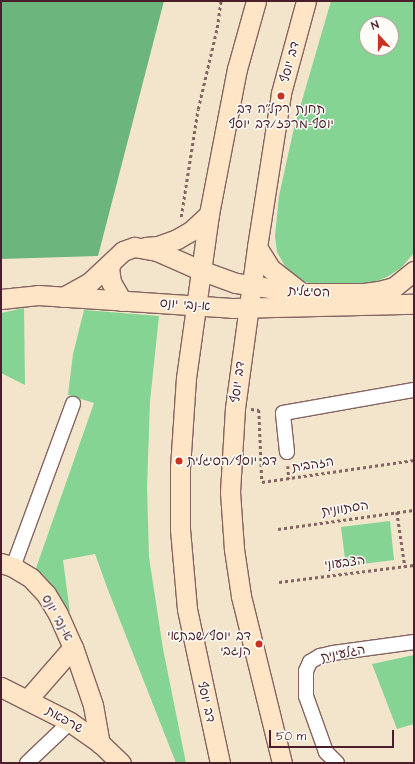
<!DOCTYPE html>
<html>
<head>
<meta charset="utf-8">
<style>
  body { margin:0 }
  #map { position:relative; width:415px; height:764px; overflow:hidden; background:#f3e5cb; font-family:"Architects Daughter","Playpen Sans Hebrew",sans-serif }
  div>[style] { position:absolute }
  [style*='--x'] { left:calc(var(--x)*1px); top:calc(var(--y)*1px); width:calc(var(--w)*1px); rotate:calc(var(--a)*1deg) }
  .green>* { inset:0; background:#85d493 }
  .forest>* { inset:0; background:#6cb67d }
  .path>* { height:2.5px; margin-top:-1.25px; transform-origin:0; background:repeating-linear-gradient(90deg,#856463 0 3px,transparent 0 6px) }
  .roads { filter:drop-shadow(1px 0 #856463) drop-shadow(-1px 0 #856463) drop-shadow(0 1px #856463) drop-shadow(0 -1px #856463) }
  .street>* { height:14px; margin:-7px; padding:0 7px; transform-origin:7px; border-radius:7px; background:#fff }
  .secondary>* { height:19px; margin:-9.5px; padding:0 9.5px; transform-origin:9.5px; border-radius:9.5px; background:#fde5c5 }
  .dots>* { width:11px; height:11px; translate:-50% -50%; box-sizing:border-box; border:2px solid #fdfcf7; border-radius:50% }
  span { translate:-50% -50%; white-space:nowrap; text-align:center; line-height:1.15; -webkit-text-stroke:3px #fdfcf7; paint-order:stroke }
  .street-label { font-size:13px; color:#4a1f2b }
  .poi-label { font-size:13px; color:#4a1f2b }
  .left { translate:0 -50%; text-align:left }
  .right { translate:-100% -50%; text-align:right }
  .frame { position:absolute; inset:0; border:2px solid #4a1f2b; pointer-events:none }
  .north { position:absolute; left:359px; top:16px; width:40px; height:40px; box-sizing:border-box; background:#fdfcf7; border:1px solid #b5a4a5; border-radius:50%; rotate:339deg; font-size:11px; font-weight:700; line-height:16px; text-align:center; color:#4a1f2b }
  .north::after { content:''; display:block; margin:auto; width:14px; height:18px; background:#c8321e; clip-path:polygon(50% 0,100% 100%,50% 72%,0 100%) }
  .scale { position:absolute; left:269px; top:730px; width:125px; height:18px; box-sizing:border-box; border:2px solid #4a1f2b; border-top:0; padding-left:5px; font-size:12px; line-height:14px; white-space:nowrap; color:#4a1f2b; -webkit-text-stroke:3px #fdfcf7; paint-order:stroke }
</style>
</head>
<body>
<div id="map">
  <div class="green">
    <i style="clip-path:polygon(evenodd,331px 1px,414px 1px,414px 253px,401px 268px,387px 277px,369px 284px,321px 287px,297px 279px,286px 268px,277px 252px,275px 236px,279px 196px,294px 128px,331px 1px,367px 24px,391px 24px,391px 48px,367px 48px,367px 24px)"></i>
    <i style="clip-path:polygon(24px 308px,25px 385px,1px 373px,1px 313px)"></i>
    <i style="clip-path:polygon(84px 310px,159px 316px,150px 401px,147px 487px,149px 557px,163px 649px,186px 763px,176px 763px,108px 590px,95px 554px,63px 560px,70px 613px,55px 590px,35px 571px,94px 403px,68px 395px,73px 354px)"></i>
    <i style="clip-path:polygon(390px 521px,394px 560px,346px 566px,341px 527px)"></i>
    <i style="clip-path:polygon(414px 655px,414px 724px,397px 729px,372px 664px)"></i>
  </div>
  <div class="forest">
    <i style="clip-path:polygon(1px 1px,164px 1px,98px 256px,1px 259px)"></i>
  </div>
  <div class="path">
    <i style="--x:181;--y:217;--w:109;--a:-81.1"></i>
    <i style="--x:198;--y:109;--w:83;--a:-76.8"></i>
    <i style="--x:217;--y:28;--w:27;--a:-82"></i>
    <i style="--x:251;--y:409;--w:8;--a:7"></i>
    <i style="--x:259;--y:410;--w:72;--a:87.6"></i>
    <i style="--x:262;--y:482;--w:154;--a:-8.2"></i>
    <i style="--x:288;--y:466;--w:13;--a:86"></i>
    <i style="--x:397;--y:512;--w:55;--a:81.6"></i>
    <i style="--x:278;--y:529;--w:137;--a:-8"></i>
    <i style="--x:279;--y:582;--w:136;--a:-7.2"></i>
  </div>
  <div class="roads">
    <div class="street">
      <i style="--x:287;--y:452;--w:39;--a:-96"></i>
      <i style="--x:283;--y:413;--w:133;--a:-10"></i>
      <i style="--x:13;--y:567;--w:174;--a:-69.8"></i>
      <i style="--x:27;--y:763;--w:59;--a:-43.6"></i>
      <i style="--x:337;--y:763;--w:16;--a:-135"></i>
      <i style="--x:326;--y:752;--w:59;--a:-109.7"></i>
      <i style="--x:306;--y:696;--w:25;--a:-90"></i>
      <i style="--x:306;--y:671;--w:10;--a:-66"></i>
      <i style="--x:310;--y:662;--w:12;--a:-31"></i>
      <i style="--x:320;--y:656;--w:13;--a:-13"></i>
      <i style="--x:333;--y:653;--w:82;--a:-7.7"></i>
    </div>
    <div class="secondary">
      <i style="--x:145;--y:247;--w:13;--a:-4"></i>
      <i style="--x:158;--y:246;--w:20;--a:-20"></i>
      <i style="--x:177;--y:239;--w:16;--a:-30"></i>
      <i style="--x:191;--y:231;--w:25;--a:-43"></i>
      <i style="--x:257;--y:247;--w:26;--a:58"></i>
      <i style="--x:271;--y:269;--w:39;--a:38"></i>
      <i style="--x:111;--y:263;--w:5;--a:112"></i>
      <i style="--x:109;--y:268;--w:14;--a:82"></i>
      <i style="--x:111;--y:282;--w:22;--a:60"></i>
      <i style="--x:63;--y:297;--w:31;--a:-29"></i>
      <i style="--x:90;--y:282;--w:45;--a:-43.2"></i>
      <i style="--x:123;--y:251;--w:12;--a:-20"></i>
      <i style="--x:134;--y:247;--w:23;--a:10"></i>
      <i style="--x:157;--y:251;--w:47;--a:23.8"></i>
      <i style="--x:200;--y:270;--w:38;--a:20"></i>
      <i style="--x:236;--y:283;--w:68;--a:8.5"></i>
      <i style="--x:303;--y:293;--w:61;--a:0"></i>
      <i style="--x:364;--y:293;--w:15;--a:-8"></i>
      <i style="--x:379;--y:291;--w:16;--a:-15"></i>
      <i style="--x:394;--y:287;--w:26;--a:-39"></i>
      <i style="--x:1;--y:299;--w:37;--a:-6"></i>
      <i style="--x:38;--y:295;--w:194;--a:3.8"></i>
      <i style="--x:232;--y:308;--w:182;--a:-1.3"></i>
      <i style="--x:1;--y:563;--w:13;--a:18"></i>
      <i style="--x:13;--y:567;--w:21;--a:31"></i>
      <i style="--x:31;--y:578;--w:22;--a:47"></i>
      <i style="--x:46;--y:594;--w:23;--a:59"></i>
      <i style="--x:58;--y:614;--w:36;--a:66"></i>
      <i style="--x:73;--y:647;--w:61;--a:71"></i>
      <i style="--x:93;--y:705;--w:39;--a:80"></i>
      <i style="--x:1;--y:687;--w:77;--a:26.9"></i>
      <i style="--x:70;--y:722;--w:37;--a:35"></i>
      <i style="--x:100;--y:743;--w:29;--a:44"></i>
      <i style="--x:27;--y:700;--w:70;--a:-49"></i>
      <i style="--x:220;--y:763;--w:157;--a:-102.1"></i>
      <i style="--x:187;--y:609;--w:80;--a:-95"></i>
      <i style="--x:180;--y:529;--w:61;--a:-90"></i>
      <i style="--x:180;--y:468;--w:90;--a:-86.2"></i>
      <i style="--x:186;--y:378;--w:166;--a:-82"></i>
      <i style="--x:209;--y:214;--w:148;--a:-79.1"></i>
      <i style="--x:237;--y:69;--w:71;--a:-74.4"></i>
      <i style="--x:282;--y:763;--w:172;--a:-103.8"></i>
      <i style="--x:241;--y:596;--w:48;--a:-98.5"></i>
      <i style="--x:234;--y:549;--w:57;--a:-94"></i>
      <i style="--x:230;--y:492;--w:84;--a:-86.6"></i>
      <i style="--x:235;--y:408;--w:162;--a:-82.2"></i>
      <i style="--x:257;--y:247;--w:156;--a:-81.1"></i>
      <i style="--x:281;--y:93;--w:95;--a:-74.8"></i>
    </div>
  </div>
  <div class="dots">
    <i style="left:281px;top:96px;background:#c8321e"></i>
    <i style="left:179px;top:461px;background:#c8321e"></i>
    <i style="left:259px;top:644px;background:#c8321e"></i>
  </div>
  <div class="street-label">
    <span style="left:290px;top:62px;rotate:-75deg">דב יוסף</span>
    <span style="left:309px;top:292px;rotate:3deg">הסיגלית</span>
    <span style="left:185px;top:305px;rotate:4deg">א-נבי יונס</span>
    <span style="left:238px;top:382px;rotate:-83deg">דב יוסף</span>
    <span style="left:313px;top:465px;rotate:-9deg">הזהבית</span>
    <span style="left:345px;top:509px;rotate:-8deg">הסתוונית</span>
    <span style="left:345px;top:563px;rotate:-7deg">הצבעוני</span>
    <span style="left:57px;top:618px;rotate:61deg">א-נבי יונס</span>
    <span style="left:343px;top:654px;rotate:-11deg">הגלעינית</span>
    <span style="left:206px;top:702px;rotate:77deg">דב יוסף</span>
    <span style="left:64px;top:720px;rotate:30deg">שרפאת</span>
  </div>
  <div class="poi-label">
    <span style="left:281px;top:117px">תחנת רקל״ה דב<br>יוסף-מרכז/דב יוסף</span>
    <span class="left" style="left:187px;top:461px">דב יוסף/הסיגלית</span>
    <span class="right" style="left:251px;top:644px">דב יוסף/שבתאי<br>הנגבי</span>
  </div>
  <div class="frame"></div>
  <div class="north">N</div>
  <div class="scale">50 m</div>
</div>
</body>
</html>
